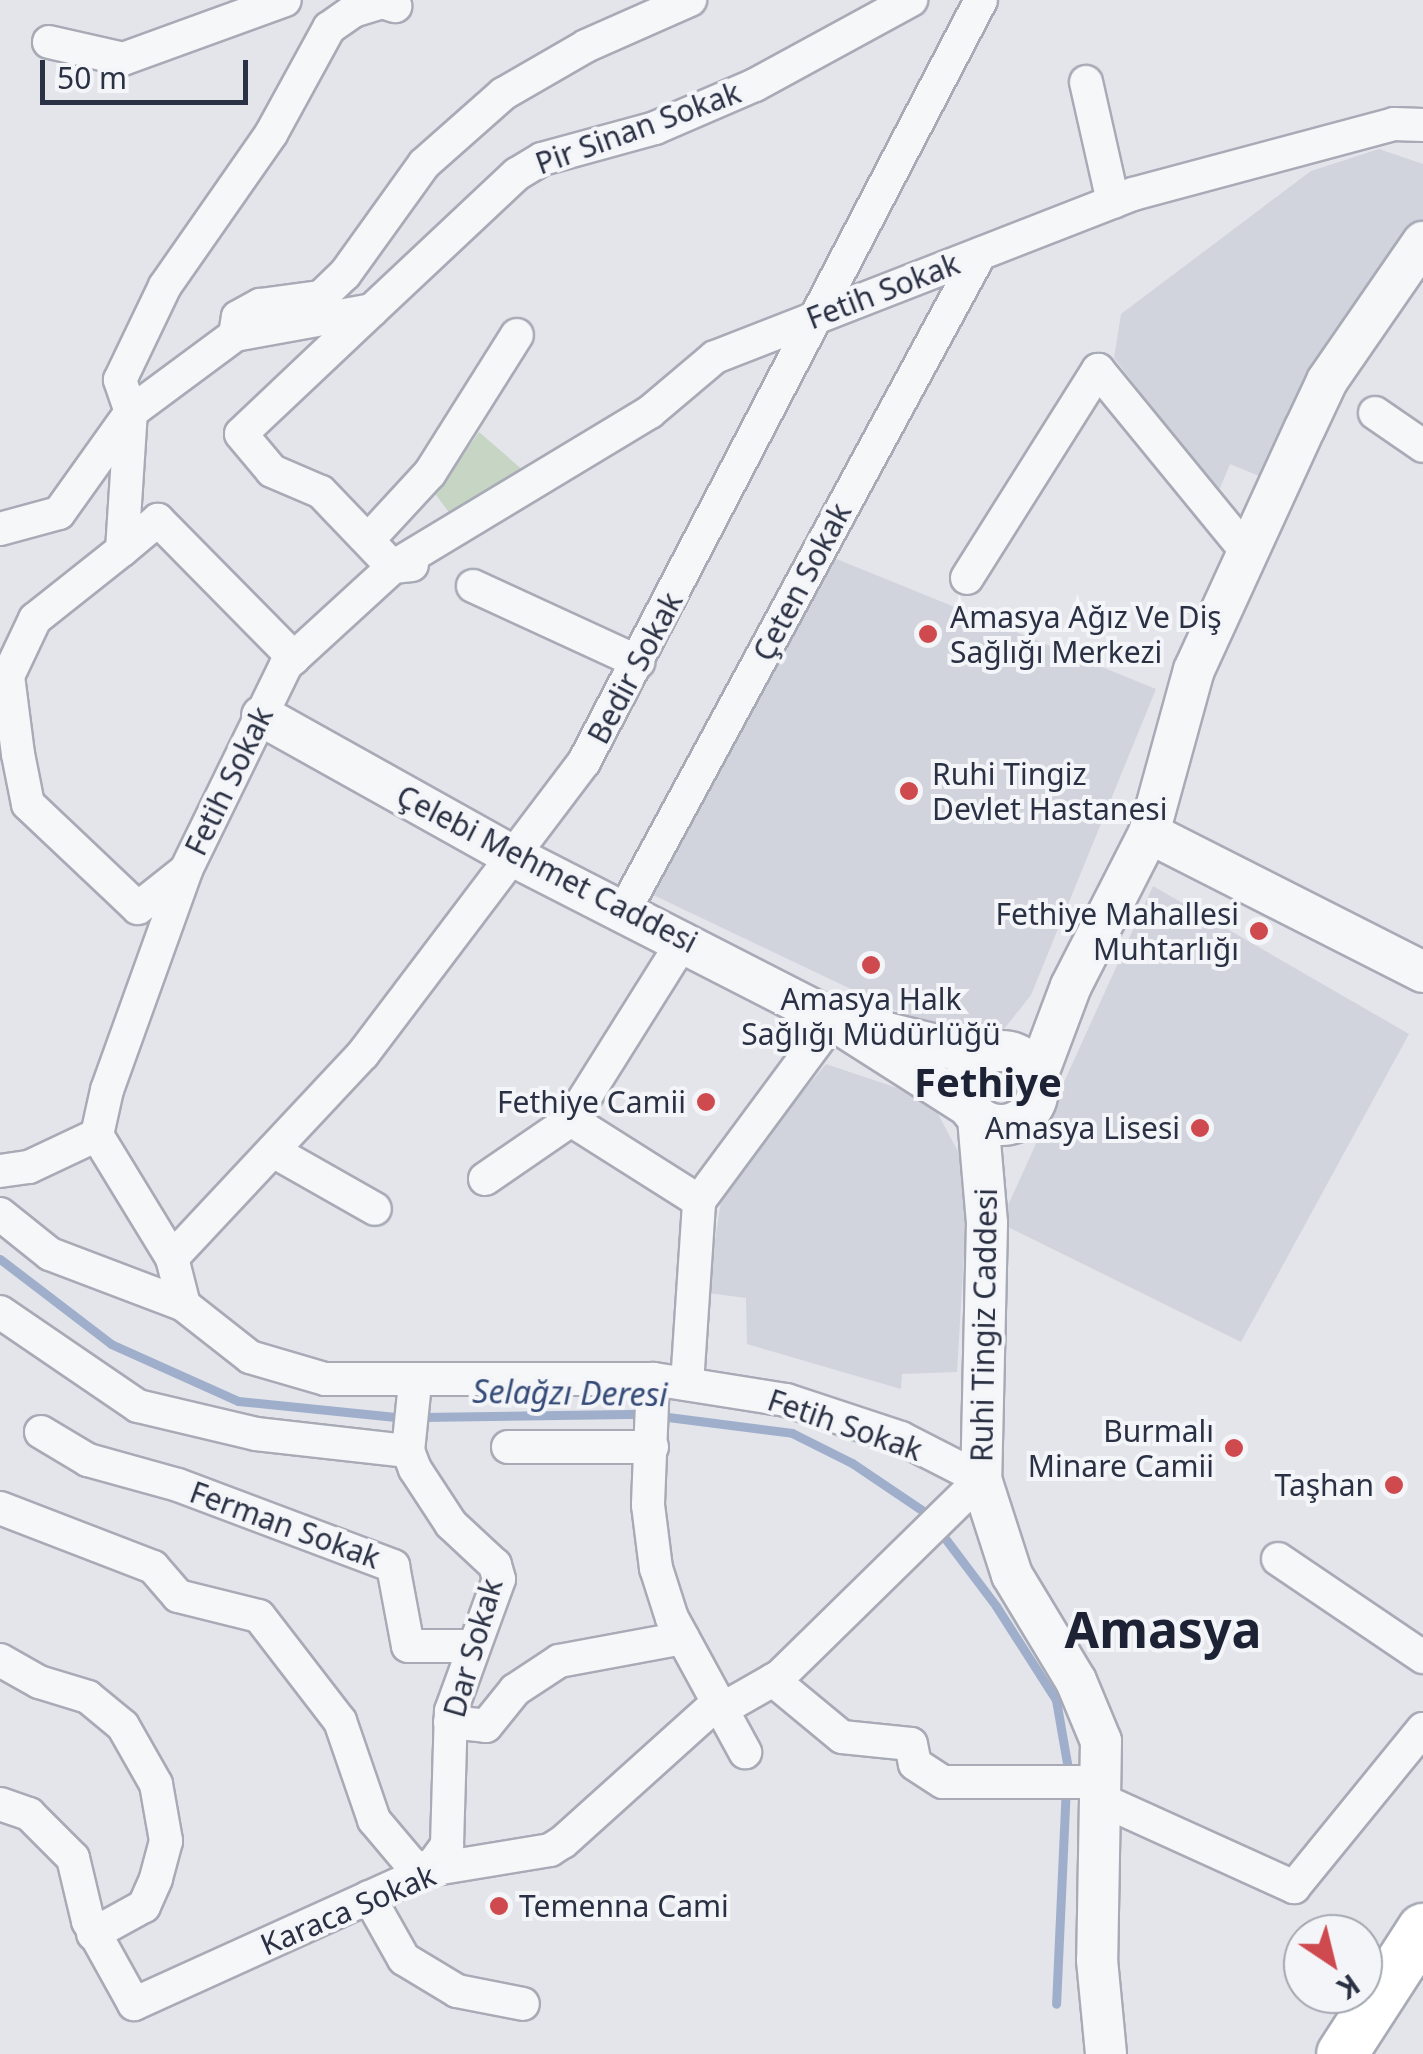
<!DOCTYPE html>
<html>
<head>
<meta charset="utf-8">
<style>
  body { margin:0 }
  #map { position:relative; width:1423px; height:2054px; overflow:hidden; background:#e3e5eb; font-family:"Noto Sans",sans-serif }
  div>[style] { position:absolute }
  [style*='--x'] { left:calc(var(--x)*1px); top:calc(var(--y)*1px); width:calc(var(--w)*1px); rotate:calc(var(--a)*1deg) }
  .built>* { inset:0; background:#d1d4dd }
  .green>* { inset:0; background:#c7d5c4 }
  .stream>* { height:9px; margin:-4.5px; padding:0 4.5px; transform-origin:4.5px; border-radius:4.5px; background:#9fafcb }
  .roads { filter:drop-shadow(2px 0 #a8abb6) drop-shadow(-2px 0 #a8abb6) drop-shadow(0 2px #a8abb6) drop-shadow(0 -2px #a8abb6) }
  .minor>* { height:32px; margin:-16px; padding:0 16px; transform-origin:16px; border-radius:16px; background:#f6f7f9 }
  .tertiary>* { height:40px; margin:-20px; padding:0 20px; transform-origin:20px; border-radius:20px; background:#f6f7f9 }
  .tertiary>.ring { margin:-20px; padding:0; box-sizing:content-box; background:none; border:40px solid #f6f7f9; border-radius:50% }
  .primary>* { height:50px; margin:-25px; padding:0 25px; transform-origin:25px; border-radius:25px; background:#fff }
  .dots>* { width:28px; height:28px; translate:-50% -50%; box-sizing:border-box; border:5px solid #f3f5f8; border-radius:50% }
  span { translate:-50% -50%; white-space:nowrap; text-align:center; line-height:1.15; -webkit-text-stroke:8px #f3f5f8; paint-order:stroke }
  .street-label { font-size:30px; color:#2b3144 }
  .poi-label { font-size:30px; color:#2b3144 }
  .left { translate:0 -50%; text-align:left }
  .right { translate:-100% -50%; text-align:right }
  .water-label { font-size:32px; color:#354b78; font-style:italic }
  .district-label { font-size:40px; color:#1d2235; font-weight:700 }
  .town-label { font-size:50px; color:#1d2235; font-weight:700 }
  .north { position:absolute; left:1283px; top:1914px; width:100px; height:100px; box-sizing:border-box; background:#f3f5f8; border:2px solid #a3a7b0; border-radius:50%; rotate:145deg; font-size:28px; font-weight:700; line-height:40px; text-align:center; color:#2b3144 }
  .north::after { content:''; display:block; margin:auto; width:35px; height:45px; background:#cf4a4e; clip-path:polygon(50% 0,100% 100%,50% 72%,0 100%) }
  .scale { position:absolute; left:40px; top:60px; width:208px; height:45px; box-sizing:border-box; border:5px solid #2b3144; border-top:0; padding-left:12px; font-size:30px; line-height:35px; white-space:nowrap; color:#2b3144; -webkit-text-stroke:8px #f3f5f8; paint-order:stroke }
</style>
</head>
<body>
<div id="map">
  <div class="built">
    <i style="clip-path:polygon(1379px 149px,1423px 164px,1423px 220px,1308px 384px,1259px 476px,1230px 464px,1218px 493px,1114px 358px,1121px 314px,1311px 171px)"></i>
    <i style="clip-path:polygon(834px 558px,1156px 689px,1031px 995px,1004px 1029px,962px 1042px,647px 892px)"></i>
    <i style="clip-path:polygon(1153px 886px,1409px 1034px,1241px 1342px,1000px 1223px)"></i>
    <i style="clip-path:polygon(826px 1064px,930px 1099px,969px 1172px,957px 1372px,902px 1374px,901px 1389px,747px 1344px,746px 1298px,707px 1293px,723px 1188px)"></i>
  </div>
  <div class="green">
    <i style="clip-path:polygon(479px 432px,524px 471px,451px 515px,436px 495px)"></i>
  </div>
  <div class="stream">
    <i style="--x:0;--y:1259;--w:140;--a:37.4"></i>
    <i style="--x:111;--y:1344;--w:139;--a:24.2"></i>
    <i style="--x:238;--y:1401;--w:168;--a:5.8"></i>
    <i style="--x:660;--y:1416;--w:133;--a:7.3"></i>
    <i style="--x:792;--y:1433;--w:67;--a:26.6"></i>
    <i style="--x:852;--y:1463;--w:89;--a:34"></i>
    <i style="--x:926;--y:1513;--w:116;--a:53"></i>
    <i style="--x:996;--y:1606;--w:112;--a:57.4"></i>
    <i style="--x:1056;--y:1700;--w:64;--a:80.1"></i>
    <i style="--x:1067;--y:1763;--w:241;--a:92.6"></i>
    <i style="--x:420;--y:1417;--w:225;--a:-0.8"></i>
  </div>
  <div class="roads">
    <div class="minor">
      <i style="--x:49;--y:42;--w:76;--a:12.9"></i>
      <i style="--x:123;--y:59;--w:172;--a:-20"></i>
      <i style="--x:1086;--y:82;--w:123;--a:77.3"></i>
      <i style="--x:372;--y:310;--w:180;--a:136.6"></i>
      <i style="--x:241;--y:434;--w:48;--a:50"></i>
      <i style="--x:272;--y:471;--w:53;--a:23.2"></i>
      <i style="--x:321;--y:492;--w:104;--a:46.2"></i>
      <i style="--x:393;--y:567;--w:19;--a:-6"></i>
      <i style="--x:235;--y:335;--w:18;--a:-81"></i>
      <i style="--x:238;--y:317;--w:25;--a:-29"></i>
      <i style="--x:260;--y:305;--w:62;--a:-7.5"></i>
      <i style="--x:321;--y:297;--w:33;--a:-44"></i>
      <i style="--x:345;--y:274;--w:135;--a:-54.3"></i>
      <i style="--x:424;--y:164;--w:106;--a:-41.5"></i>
      <i style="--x:503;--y:94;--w:96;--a:-30"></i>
      <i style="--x:586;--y:46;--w:114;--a:-23.9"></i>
      <i style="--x:1375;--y:413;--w:58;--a:34.5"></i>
      <i style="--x:0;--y:529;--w:61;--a:-15.2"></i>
      <i style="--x:59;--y:513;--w:124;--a:-54.5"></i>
      <i style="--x:131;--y:412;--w:129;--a:-36.5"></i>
      <i style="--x:235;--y:335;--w:139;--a:-10.3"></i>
      <i style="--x:372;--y:310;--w:199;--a:-43.2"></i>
      <i style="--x:517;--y:174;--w:29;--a:-31"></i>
      <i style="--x:542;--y:159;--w:117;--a:-15.3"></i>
      <i style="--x:655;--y:128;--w:109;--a:-23.3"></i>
      <i style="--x:755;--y:85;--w:178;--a:-28.6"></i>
      <i style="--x:369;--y:539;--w:90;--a:-47.3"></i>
      <i style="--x:430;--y:473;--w:163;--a:-57.8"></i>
      <i style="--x:122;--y:550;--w:111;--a:141.6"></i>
      <i style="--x:35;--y:619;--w:63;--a:115.3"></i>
      <i style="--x:8;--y:676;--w:79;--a:82.7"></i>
      <i style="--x:18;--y:754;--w:51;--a:78.7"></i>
      <i style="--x:28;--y:804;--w:151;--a:43.4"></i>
      <i style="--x:138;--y:908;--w:61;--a:-38.4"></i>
      <i style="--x:967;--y:578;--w:246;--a:-57.8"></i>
      <i style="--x:1098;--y:370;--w:237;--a:50.7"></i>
      <i style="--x:473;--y:586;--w:182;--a:24.7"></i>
      <i style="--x:294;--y:658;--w:194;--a:-134.6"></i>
      <i style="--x:158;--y:520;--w:47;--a:140.2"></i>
      <i style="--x:122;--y:550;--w:138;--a:-86.3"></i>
      <i style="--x:131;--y:412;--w:34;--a:-109"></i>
      <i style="--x:120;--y:380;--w:104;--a:-64.4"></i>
      <i style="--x:165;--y:286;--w:185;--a:-55.1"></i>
      <i style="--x:271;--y:134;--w:121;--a:-61.3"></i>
      <i style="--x:329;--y:28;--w:29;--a:-35"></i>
      <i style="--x:353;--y:11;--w:30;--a:-17"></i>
      <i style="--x:382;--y:2;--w:14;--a:17"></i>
      <i style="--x:624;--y:911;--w:747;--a:-61.55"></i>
      <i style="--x:571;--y:1120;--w:151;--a:32.3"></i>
      <i style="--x:273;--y:1151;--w:117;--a:29.6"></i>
      <i style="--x:0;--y:1171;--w:29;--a:-8"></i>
      <i style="--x:29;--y:1167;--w:75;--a:-25.2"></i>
      <i style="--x:485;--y:1179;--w:104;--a:-34.5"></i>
      <i style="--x:571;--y:1120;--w:213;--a:-57.9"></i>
      <i style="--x:0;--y:1214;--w:64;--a:38.7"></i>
      <i style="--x:50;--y:1254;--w:143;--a:20.8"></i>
      <i style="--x:172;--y:1258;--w:279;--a:-46.9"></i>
      <i style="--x:363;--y:1054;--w:366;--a:-52.9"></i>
      <i style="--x:584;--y:762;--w:859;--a:-62.48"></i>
      <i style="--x:0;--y:1312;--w:167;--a:34.3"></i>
      <i style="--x:138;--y:1406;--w:121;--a:13.3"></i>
      <i style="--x:256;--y:1434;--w:153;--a:6.4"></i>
      <i style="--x:653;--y:1379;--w:126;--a:92.3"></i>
      <i style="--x:648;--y:1505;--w:64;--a:82.8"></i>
      <i style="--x:656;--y:1568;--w:52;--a:72.3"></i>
      <i style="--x:672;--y:1618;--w:153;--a:61.4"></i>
      <i style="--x:687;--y:1384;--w:183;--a:-86.2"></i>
      <i style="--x:699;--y:1201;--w:225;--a:-53.5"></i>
      <i style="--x:41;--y:1432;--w:55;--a:30.8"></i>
      <i style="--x:88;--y:1460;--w:93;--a:15.5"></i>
      <i style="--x:178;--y:1485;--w:230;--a:20.6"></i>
      <i style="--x:393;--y:1566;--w:81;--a:79.4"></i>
      <i style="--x:408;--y:1646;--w:65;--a:0"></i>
      <i style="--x:508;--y:1447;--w:144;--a:0"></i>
      <i style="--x:0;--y:1508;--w:164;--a:21.1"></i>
      <i style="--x:153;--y:1567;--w:38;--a:49"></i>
      <i style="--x:178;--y:1596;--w:83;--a:13.9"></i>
      <i style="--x:259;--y:1616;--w:133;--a:52.4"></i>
      <i style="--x:340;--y:1721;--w:105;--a:71"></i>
      <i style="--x:374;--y:1820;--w:59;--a:49.8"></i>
      <i style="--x:412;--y:1865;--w:18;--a:16"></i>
      <i style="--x:429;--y:1870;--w:31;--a:-54"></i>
      <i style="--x:447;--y:1845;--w:134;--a:-88.3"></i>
      <i style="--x:451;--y:1711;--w:140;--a:-70"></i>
      <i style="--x:499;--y:1579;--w:15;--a:-106"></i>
      <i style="--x:495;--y:1565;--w:60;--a:-137"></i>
      <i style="--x:451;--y:1524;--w:66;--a:-123.2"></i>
      <i style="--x:415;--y:1469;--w:19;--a:-111"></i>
      <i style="--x:408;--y:1451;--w:68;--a:-84.1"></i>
      <i style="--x:1278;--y:1559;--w:175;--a:34.1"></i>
      <i style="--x:0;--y:1660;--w:45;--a:29.4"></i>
      <i style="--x:39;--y:1682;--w:51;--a:17"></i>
      <i style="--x:88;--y:1697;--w:45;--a:39.6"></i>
      <i style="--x:123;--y:1726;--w:67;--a:60.4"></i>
      <i style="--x:156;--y:1784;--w:58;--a:80"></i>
      <i style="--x:166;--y:1841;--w:39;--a:105"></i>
      <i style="--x:156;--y:1879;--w:30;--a:114"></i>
      <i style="--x:144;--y:1906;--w:58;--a:151.2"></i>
      <i style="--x:773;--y:1680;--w:89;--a:39.6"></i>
      <i style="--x:842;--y:1737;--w:69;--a:5.8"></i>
      <i style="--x:911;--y:1744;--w:20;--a:79"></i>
      <i style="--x:915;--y:1764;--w:33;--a:33"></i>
      <i style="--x:943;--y:1782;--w:160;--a:0"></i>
      <i style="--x:450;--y:1722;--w:36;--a:6"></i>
      <i style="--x:486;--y:1726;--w:46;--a:-51.1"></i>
      <i style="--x:515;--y:1690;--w:53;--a:-33.4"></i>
      <i style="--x:559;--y:1661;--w:126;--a:-10.5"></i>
      <i style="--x:1102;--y:1800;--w:211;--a:24.4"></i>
      <i style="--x:1294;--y:1887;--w:204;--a:-50.8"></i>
      <i style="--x:0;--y:1804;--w:31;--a:19"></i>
      <i style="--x:29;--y:1814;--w:62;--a:45"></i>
      <i style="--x:73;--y:1858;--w:65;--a:76.6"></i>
      <i style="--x:88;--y:1921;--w:95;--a:61"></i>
      <i style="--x:134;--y:2004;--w:324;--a:-24.4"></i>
      <i style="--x:429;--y:1870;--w:123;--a:-9.4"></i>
      <i style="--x:550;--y:1850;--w:15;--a:-32"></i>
      <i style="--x:563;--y:1842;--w:203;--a:-42"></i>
      <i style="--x:714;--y:1706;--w:10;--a:11"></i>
      <i style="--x:724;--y:1708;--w:64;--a:-29.7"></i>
      <i style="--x:780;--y:1676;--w:281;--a:-44.4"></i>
      <i style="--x:981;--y:1479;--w:90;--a:-152.9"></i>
      <i style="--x:901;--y:1438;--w:121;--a:-161.7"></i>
      <i style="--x:786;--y:1400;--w:135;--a:-171"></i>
      <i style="--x:653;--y:1379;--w:328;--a:180"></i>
      <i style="--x:325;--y:1379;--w:78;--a:-163.7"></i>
      <i style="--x:250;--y:1357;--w:84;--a:-141.8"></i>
      <i style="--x:184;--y:1305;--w:49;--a:-104.3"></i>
      <i style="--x:172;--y:1258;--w:144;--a:-121.4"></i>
      <i style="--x:97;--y:1135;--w:46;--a:-77.5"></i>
      <i style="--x:107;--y:1090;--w:234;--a:-70.2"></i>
      <i style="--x:186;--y:870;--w:228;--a:-64"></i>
      <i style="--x:286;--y:665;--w:145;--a:-42.5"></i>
      <i style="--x:393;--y:567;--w:300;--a:-31.1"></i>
      <i style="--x:650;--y:412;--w:85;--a:-40.2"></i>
      <i style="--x:715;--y:357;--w:449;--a:-21.3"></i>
      <i style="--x:1133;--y:194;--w:270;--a:-15"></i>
      <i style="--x:1394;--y:124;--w:29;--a:2"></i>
      <i style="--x:369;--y:1897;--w:71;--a:60.6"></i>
      <i style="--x:404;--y:1959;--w:62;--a:31.1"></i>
      <i style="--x:457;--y:1991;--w:67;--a:11.1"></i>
    </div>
    <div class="tertiary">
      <i style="--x:262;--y:716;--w:283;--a:29.2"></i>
      <i style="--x:509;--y:854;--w:364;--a:27.1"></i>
      <i style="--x:833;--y:1020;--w:160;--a:32.5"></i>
      <i style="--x:1149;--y:833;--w:307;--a:26.9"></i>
      <i style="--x:866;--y:1028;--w:119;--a:13.6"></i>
      <i class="ring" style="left:964px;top:1051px;width:34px;height:34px"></i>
      <i style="--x:1036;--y:1079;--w:99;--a:-69.4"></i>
      <i style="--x:1071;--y:986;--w:172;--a:-63"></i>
      <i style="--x:1149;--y:833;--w:169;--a:-74.6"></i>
      <i style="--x:1194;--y:670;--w:266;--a:-65.4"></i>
      <i style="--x:1305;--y:428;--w:52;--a:-64.9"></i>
      <i style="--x:1327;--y:381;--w:169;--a:-55.4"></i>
      <i style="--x:978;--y:1118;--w:105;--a:85.1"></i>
      <i style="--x:987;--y:1223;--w:256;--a:91.3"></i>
      <i style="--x:981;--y:1479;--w:101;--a:72.1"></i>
      <i style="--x:1012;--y:1575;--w:124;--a:58.9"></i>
      <i style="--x:1076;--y:1681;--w:65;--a:67.4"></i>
      <i style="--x:1101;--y:1741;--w:219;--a:91"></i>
      <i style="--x:1097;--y:1960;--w:94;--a:84.5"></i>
    </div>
    <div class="primary">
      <i style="--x:1342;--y:2054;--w:149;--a:-57.1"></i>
    </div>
  </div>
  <div class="dots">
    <i style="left:928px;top:634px;background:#cf4a4e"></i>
    <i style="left:909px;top:791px;background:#cf4a4e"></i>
    <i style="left:1259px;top:931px;background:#cf4a4e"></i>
    <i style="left:871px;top:965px;background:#cf4a4e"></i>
    <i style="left:706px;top:1102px;background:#cf4a4e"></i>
    <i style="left:1200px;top:1128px;background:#cf4a4e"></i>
    <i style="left:1234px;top:1448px;background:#cf4a4e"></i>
    <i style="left:1394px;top:1485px;background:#cf4a4e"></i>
    <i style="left:499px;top:1906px;background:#cf4a4e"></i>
  </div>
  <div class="street-label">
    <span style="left:638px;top:128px;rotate:-20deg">Pir Sinan Sokak</span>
    <span style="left:883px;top:291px;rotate:-21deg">Fetih Sokak</span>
    <span style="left:802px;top:582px;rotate:-62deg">Çeten Sokak</span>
    <span style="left:635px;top:668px;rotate:-62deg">Bedir Sokak</span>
    <span style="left:229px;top:781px;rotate:-64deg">Fetih Sokak</span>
    <span style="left:547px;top:869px;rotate:27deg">Çelebi Mehmet Caddesi</span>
    <span style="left:984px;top:1325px;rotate:-89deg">Ruhi Tingiz Caddesi</span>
    <span style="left:845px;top:1425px;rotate:19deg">Fetih Sokak</span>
    <span style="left:285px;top:1525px;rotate:20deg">Ferman Sokak</span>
    <span style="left:473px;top:1648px;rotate:-74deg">Dar Sokak</span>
    <span style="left:348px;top:1910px;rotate:-23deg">Karaca Sokak</span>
  </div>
  <div class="poi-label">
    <span class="left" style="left:950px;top:634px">Amasya Ağız Ve Diş<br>Sağlığı Merkezi</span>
    <span class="left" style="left:932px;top:791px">Ruhi Tingiz<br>Devlet Hastanesi</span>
    <span class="right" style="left:1239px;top:931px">Fethiye Mahallesi<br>Muhtarlığı</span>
    <span style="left:871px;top:1016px">Amasya Halk<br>Sağlığı Müdürlüğü</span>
    <span class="right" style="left:686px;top:1102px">Fethiye Camii</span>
    <span class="right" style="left:1180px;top:1128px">Amasya Lisesi</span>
    <span class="right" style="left:1214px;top:1448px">Burmalı<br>Minare Camii</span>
    <span class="right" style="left:1374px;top:1485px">Taşhan</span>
    <span class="left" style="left:519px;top:1906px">Temenna Cami</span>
  </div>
  <div class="water-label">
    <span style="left:570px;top:1393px;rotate:1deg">Selağzı Deresi</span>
  </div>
  <div class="district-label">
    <span style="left:988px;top:1082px">Fethiye</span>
  </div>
  <div class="town-label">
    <span style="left:1163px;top:1630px">Amasya</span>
  </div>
  <div class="north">K</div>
  <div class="scale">50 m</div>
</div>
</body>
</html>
